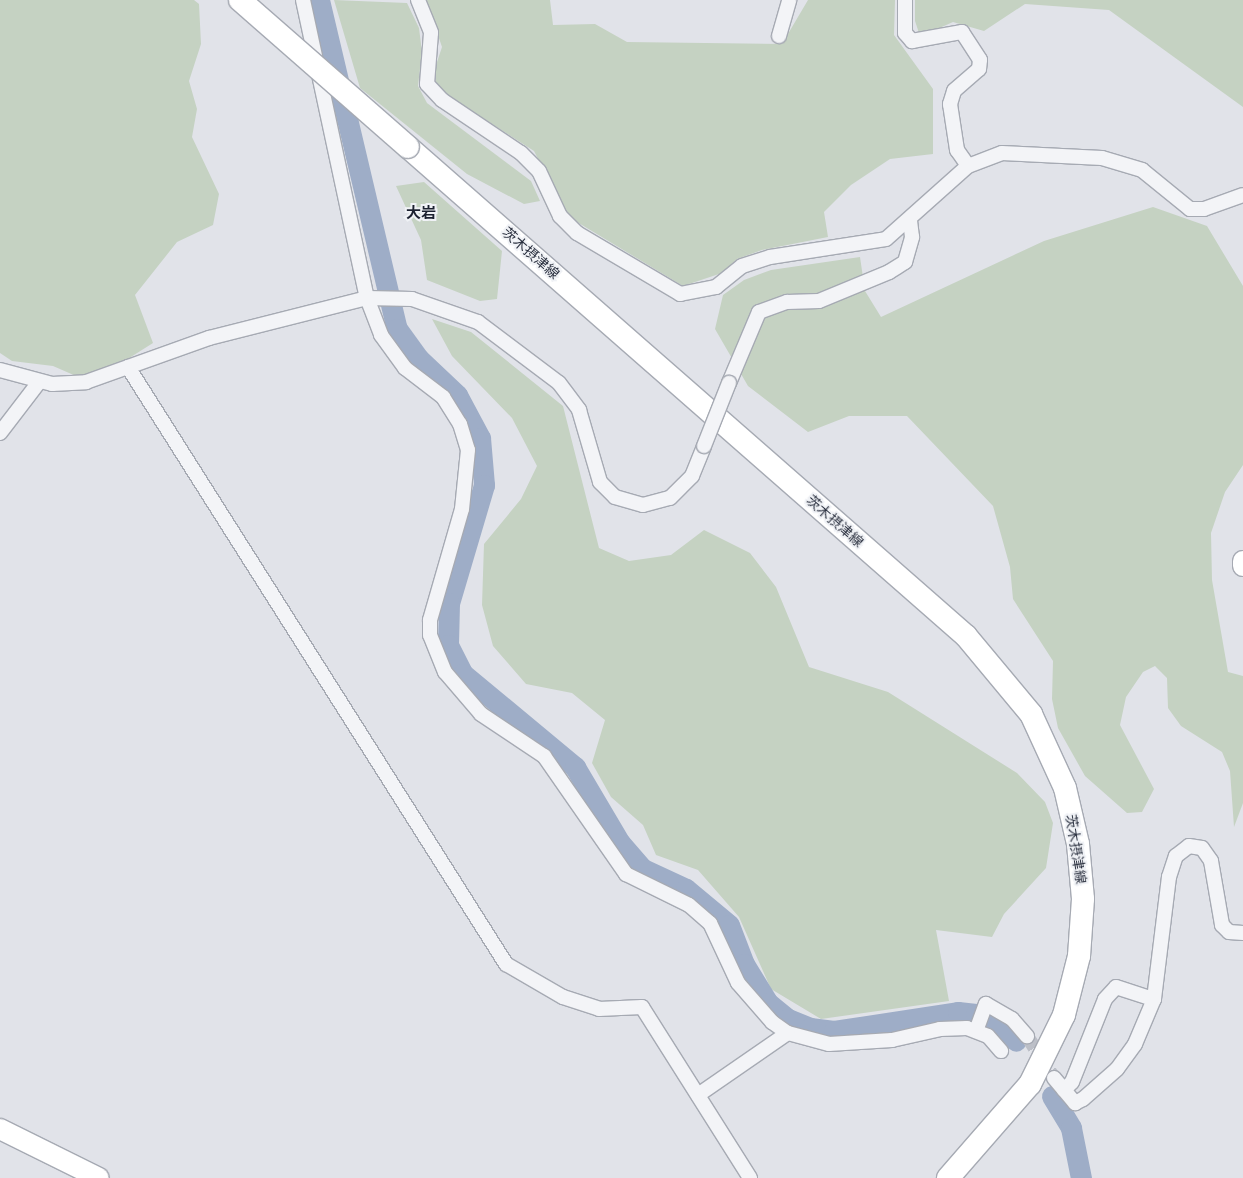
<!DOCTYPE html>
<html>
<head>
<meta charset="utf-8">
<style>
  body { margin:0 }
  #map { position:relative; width:1243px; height:1178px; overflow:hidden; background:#e1e3e9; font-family:Arial,"Noto Sans JP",sans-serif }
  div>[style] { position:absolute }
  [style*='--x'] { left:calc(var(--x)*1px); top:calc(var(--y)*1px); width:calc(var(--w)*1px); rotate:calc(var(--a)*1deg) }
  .green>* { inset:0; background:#c5d2c2 }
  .river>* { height:21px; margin:-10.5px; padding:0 10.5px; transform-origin:10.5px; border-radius:10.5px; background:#9eadc7 }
  .street-tunnel>* { height:14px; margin-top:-7px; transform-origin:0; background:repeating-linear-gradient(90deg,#bcbfc7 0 14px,transparent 0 21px) }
  .roads { filter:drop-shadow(1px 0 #a6aab3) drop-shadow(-1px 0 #a6aab3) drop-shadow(0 1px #a6aab3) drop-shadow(0 -1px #a6aab3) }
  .street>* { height:14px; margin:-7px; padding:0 7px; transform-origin:7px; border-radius:7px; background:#f3f4f7 }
  .secondary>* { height:20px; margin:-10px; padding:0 10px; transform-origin:10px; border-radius:10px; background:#fff }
  .primary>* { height:22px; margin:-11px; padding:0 11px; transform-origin:11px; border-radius:11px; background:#fff }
  .bridges { filter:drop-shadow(1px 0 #a6aab3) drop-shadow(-1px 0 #a6aab3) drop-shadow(0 1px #a6aab3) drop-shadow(0 -1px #a6aab3) }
  .street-bridge>* { height:14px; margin:-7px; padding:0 7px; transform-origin:7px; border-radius:7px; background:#f3f4f7 }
  .primary-bridge>* { height:22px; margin:-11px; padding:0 11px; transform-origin:11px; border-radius:11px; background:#fff }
  span { translate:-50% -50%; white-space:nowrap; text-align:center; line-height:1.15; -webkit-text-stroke:4px #f0f2f6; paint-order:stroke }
  .street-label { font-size:14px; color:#2a303f }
  .neighbourhood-label { font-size:15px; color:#1c2130; font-weight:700 }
</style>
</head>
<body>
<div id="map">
  <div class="green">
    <i style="clip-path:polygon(0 0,194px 0,199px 4px,201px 44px,189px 81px,197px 109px,192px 137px,219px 194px,213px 225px,177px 242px,135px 295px,153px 343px,107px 372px,76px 376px,53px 366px,12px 361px,0 353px)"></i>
    <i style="clip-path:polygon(334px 0,407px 3px,419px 28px,422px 52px,418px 86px,427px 103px,531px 181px,540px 201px,524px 204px,467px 174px,360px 88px)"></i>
    <i style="clip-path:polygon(426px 0,550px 0,553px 25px,595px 24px,627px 42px,782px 44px,808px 0,895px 0,894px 35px,933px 89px,933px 154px,890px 159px,851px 185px,824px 212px,828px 237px,762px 250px,737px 259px,722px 273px,683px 286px,567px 216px,534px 151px,447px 95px,436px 82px,435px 68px,442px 47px)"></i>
    <i style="clip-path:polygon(915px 0,1243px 0,1243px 107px,1109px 10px,1025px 4px,984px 31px,953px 22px,926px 34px,919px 33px,915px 21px)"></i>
    <i style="clip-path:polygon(424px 182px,502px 251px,497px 299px,480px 301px,427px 280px,421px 240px,396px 186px)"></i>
    <i style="clip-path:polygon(1153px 207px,1207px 226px,1243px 286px,1243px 465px,1225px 492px,1211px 533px,1212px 580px,1228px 672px,1243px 676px,1243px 803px,1234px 827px,1230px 771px,1222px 752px,1181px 726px,1168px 708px,1167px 678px,1155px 666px,1143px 672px,1126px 697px,1120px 725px,1154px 789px,1142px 812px,1127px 813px,1085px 776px,1058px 728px,1052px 699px,1053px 661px,1013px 599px,1010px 567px,993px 506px,907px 416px,849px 416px,808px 432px,748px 386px,715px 329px,723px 295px,744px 280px,771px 270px,860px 257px,865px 291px,881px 317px,1044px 241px)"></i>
    <i style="clip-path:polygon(432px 319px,471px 332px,563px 406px,599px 548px,629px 561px,671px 555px,704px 530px,750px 553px,776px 587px,809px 667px,888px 692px,1017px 773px,1045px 802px,1053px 823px,1046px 868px,1004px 914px,992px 937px,936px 930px,949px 1001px,821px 1019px,771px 989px,739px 917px,698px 870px,656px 855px,643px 825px,611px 797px,592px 763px,605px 720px,572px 693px,526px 684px,493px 646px,482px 605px,484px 544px,521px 499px,537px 466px,512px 418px,452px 356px)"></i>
  </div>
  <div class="river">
    <i style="--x:319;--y:0;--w:338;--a:76.7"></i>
    <i style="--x:397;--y:329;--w:36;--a:54"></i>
    <i style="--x:418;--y:358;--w:54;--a:43.5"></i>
    <i style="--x:457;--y:395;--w:49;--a:61.9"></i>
    <i style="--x:480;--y:438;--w:47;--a:85.1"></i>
    <i style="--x:484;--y:485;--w:123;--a:106.5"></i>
    <i style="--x:449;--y:603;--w:42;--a:91.4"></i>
    <i style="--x:448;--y:645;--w:33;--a:63"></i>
    <i style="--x:463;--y:674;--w:146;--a:39.7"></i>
    <i style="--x:575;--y:767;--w:88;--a:59.4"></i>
    <i style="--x:620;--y:843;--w:35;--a:49"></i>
    <i style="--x:643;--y:869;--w:47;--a:24.9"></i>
    <i style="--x:686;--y:889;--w:56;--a:39.9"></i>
    <i style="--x:729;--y:925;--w:42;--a:69"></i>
    <i style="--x:744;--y:964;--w:46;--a:58.4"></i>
    <i style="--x:768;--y:1003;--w:26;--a:39"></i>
    <i style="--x:788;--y:1019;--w:24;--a:22"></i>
    <i style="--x:810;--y:1028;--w:24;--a:7"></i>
    <i style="--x:834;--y:1031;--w:125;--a:-8.7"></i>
    <i style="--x:958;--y:1012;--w:18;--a:6"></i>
    <i style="--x:976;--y:1014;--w:25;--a:26"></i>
    <i style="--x:999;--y:1025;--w:23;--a:43"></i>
    <i style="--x:1052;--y:1096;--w:37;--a:59"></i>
    <i style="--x:1071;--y:1128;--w:51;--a:78.7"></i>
  </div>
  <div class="street-tunnel">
    <i style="--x:1027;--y:1036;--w:50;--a:57.3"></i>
  </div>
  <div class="roads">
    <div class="street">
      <i style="--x:303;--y:0;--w:305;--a:77.9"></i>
      <i style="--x:367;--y:298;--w:40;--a:69"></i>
      <i style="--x:381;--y:335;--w:41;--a:54"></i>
      <i style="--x:405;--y:368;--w:48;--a:37.3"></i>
      <i style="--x:443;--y:397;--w:32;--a:58"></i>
      <i style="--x:460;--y:424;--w:27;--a:73"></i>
      <i style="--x:468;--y:450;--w:59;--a:95.8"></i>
      <i style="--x:462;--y:509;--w:116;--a:106.1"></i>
      <i style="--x:430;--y:620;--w:15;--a:90"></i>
      <i style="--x:430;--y:635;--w:40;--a:68"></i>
      <i style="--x:445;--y:672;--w:55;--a:49.4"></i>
      <i style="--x:481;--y:714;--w:76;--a:33.7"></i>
      <i style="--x:544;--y:756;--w:144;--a:55.2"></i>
      <i style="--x:626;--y:874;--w:70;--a:26.2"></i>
      <i style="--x:689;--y:905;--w:28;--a:41"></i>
      <i style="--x:710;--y:923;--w:66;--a:65"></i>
      <i style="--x:738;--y:983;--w:52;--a:48.9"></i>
      <i style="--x:772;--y:1022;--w:19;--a:35"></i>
      <i style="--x:788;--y:1033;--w:42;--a:15"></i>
      <i style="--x:829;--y:1044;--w:63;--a:-3.6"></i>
      <i style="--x:892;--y:1040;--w:49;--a:-12.9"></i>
      <i style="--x:940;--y:1029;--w:27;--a:-2"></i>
      <i style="--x:967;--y:1028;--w:22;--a:21"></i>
      <i style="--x:988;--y:1036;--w:20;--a:49"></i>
      <i style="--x:418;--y:0;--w:35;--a:68"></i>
      <i style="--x:431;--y:33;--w:51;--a:94.5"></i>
      <i style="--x:427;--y:84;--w:22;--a:47"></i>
      <i style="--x:442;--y:100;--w:95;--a:33.9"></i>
      <i style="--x:521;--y:153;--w:25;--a:45"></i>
      <i style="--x:539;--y:171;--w:50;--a:65"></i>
      <i style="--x:560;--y:216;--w:24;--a:45"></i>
      <i style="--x:577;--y:233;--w:120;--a:30.6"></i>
      <i style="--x:680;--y:294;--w:37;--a:-11"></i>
      <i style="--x:716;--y:287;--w:33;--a:-39"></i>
      <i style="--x:742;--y:266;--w:29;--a:-18"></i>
      <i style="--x:770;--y:257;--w:117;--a:-8.8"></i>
      <i style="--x:886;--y:239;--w:110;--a:-41.7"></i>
      <i style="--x:968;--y:166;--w:36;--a:-21"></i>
      <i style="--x:1002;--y:153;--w:100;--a:2.9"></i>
      <i style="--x:1102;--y:158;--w:42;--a:16.7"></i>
      <i style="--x:1142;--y:170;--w:62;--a:39.1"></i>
      <i style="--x:1190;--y:209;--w:14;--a:0"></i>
      <i style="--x:1204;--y:209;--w:41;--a:-19.7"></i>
      <i style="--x:905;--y:0;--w:33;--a:90"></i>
      <i style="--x:905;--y:33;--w:11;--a:49"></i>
      <i style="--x:912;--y:41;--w:51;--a:-10.2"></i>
      <i style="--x:962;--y:32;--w:33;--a:57"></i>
      <i style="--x:980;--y:60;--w:9;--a:96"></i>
      <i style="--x:979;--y:69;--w:33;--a:139"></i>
      <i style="--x:954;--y:91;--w:14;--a:107"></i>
      <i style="--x:950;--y:104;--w:47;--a:81.3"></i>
      <i style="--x:957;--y:150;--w:19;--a:55"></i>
      <i style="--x:779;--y:36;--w:37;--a:-74"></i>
      <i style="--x:128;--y:367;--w:707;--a:57.66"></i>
      <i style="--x:506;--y:964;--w:66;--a:30.1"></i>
      <i style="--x:563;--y:997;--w:38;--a:18"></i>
      <i style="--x:599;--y:1009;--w:43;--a:-2.7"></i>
      <i style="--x:642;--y:1007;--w:202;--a:57.7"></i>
      <i style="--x:0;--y:370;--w:54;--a:15.1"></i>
      <i style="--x:52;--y:384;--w:34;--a:-3"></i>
      <i style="--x:86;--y:382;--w:131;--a:-19.7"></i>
      <i style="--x:209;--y:338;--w:163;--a:-14.2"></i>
      <i style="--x:367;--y:298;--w:45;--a:1.3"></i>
      <i style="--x:412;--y:299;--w:70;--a:19.2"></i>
      <i style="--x:478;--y:322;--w:101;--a:37"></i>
      <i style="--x:559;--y:383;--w:34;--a:53"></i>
      <i style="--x:579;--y:410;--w:75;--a:73.7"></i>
      <i style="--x:600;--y:482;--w:21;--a:45"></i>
      <i style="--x:615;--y:497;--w:29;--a:16"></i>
      <i style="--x:643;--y:505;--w:28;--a:-15"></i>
      <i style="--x:670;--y:498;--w:31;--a:-45"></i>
      <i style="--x:692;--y:476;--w:32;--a:-68"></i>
      <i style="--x:729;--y:383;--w:77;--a:-67.1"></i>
      <i style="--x:759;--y:312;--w:30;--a:-20"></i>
      <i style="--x:787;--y:302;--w:32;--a:-2"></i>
      <i style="--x:819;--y:301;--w:76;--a:-22.5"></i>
      <i style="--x:889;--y:272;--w:19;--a:-32"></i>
      <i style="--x:905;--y:262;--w:26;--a:-74"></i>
      <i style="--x:912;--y:237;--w:17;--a:-97"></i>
      <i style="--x:0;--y:433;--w:64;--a:-52.6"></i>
      <i style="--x:976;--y:1031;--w:29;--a:-70"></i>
      <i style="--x:986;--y:1004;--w:30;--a:30"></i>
      <i style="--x:1012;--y:1019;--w:23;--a:49"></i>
      <i style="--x:1054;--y:1078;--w:33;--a:50"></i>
      <i style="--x:1075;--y:1103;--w:9;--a:-27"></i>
      <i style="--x:1083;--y:1099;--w:45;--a:-41.4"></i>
      <i style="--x:1117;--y:1069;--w:31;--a:-54"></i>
      <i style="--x:1135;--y:1044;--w:49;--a:-67.1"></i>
      <i style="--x:1154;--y:999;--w:123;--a:-83"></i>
      <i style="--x:1169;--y:877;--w:22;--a:-72"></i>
      <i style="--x:1176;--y:856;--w:16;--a:-38"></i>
      <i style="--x:1189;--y:846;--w:13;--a:9"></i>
      <i style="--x:1202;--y:848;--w:16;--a:55"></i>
      <i style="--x:1211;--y:861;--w:65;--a:80.2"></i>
      <i style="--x:1222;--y:925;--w:10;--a:45"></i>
      <i style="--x:1229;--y:932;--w:14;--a:4"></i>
      <i style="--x:1064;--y:1090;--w:11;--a:-45"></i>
      <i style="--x:1072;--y:1082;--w:89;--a:-68.3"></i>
      <i style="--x:1105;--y:999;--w:16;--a:-47"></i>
      <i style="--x:1116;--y:987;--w:40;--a:18"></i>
      <i style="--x:698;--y:1095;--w:109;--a:-34.6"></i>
    </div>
    <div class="secondary">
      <i style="--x:1243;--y:561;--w:5;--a:90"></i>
      <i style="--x:0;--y:1129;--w:110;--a:26.3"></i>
    </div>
    <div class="primary">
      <i style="--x:408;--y:147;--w:742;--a:41.23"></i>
      <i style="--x:966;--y:636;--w:102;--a:50.2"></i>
      <i style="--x:1031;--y:714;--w:81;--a:65.3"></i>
      <i style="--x:1065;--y:788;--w:57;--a:76.9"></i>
      <i style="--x:1078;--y:844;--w:55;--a:84.8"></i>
      <i style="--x:1083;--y:899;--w:57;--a:94"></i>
      <i style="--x:1079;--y:956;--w:61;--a:104.3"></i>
      <i style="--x:1064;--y:1015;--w:77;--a:116.2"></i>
      <i style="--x:1030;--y:1084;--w:125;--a:131.1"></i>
    </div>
  </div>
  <div class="bridges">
    <div class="street-bridge">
      <i style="--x:704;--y:446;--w:68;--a:-68.4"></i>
    </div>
    <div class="primary-bridge">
      <i style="--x:240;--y:0;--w:223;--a:41.2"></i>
    </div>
  </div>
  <div class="street-label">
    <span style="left:531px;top:253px;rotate:41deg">茨木摂津線</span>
    <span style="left:835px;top:521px;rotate:41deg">茨木摂津線</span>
    <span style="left:1076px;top:849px;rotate:81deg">茨木摂津線</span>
  </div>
  <div class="neighbourhood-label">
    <span style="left:421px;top:213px">大岩</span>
  </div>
</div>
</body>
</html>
